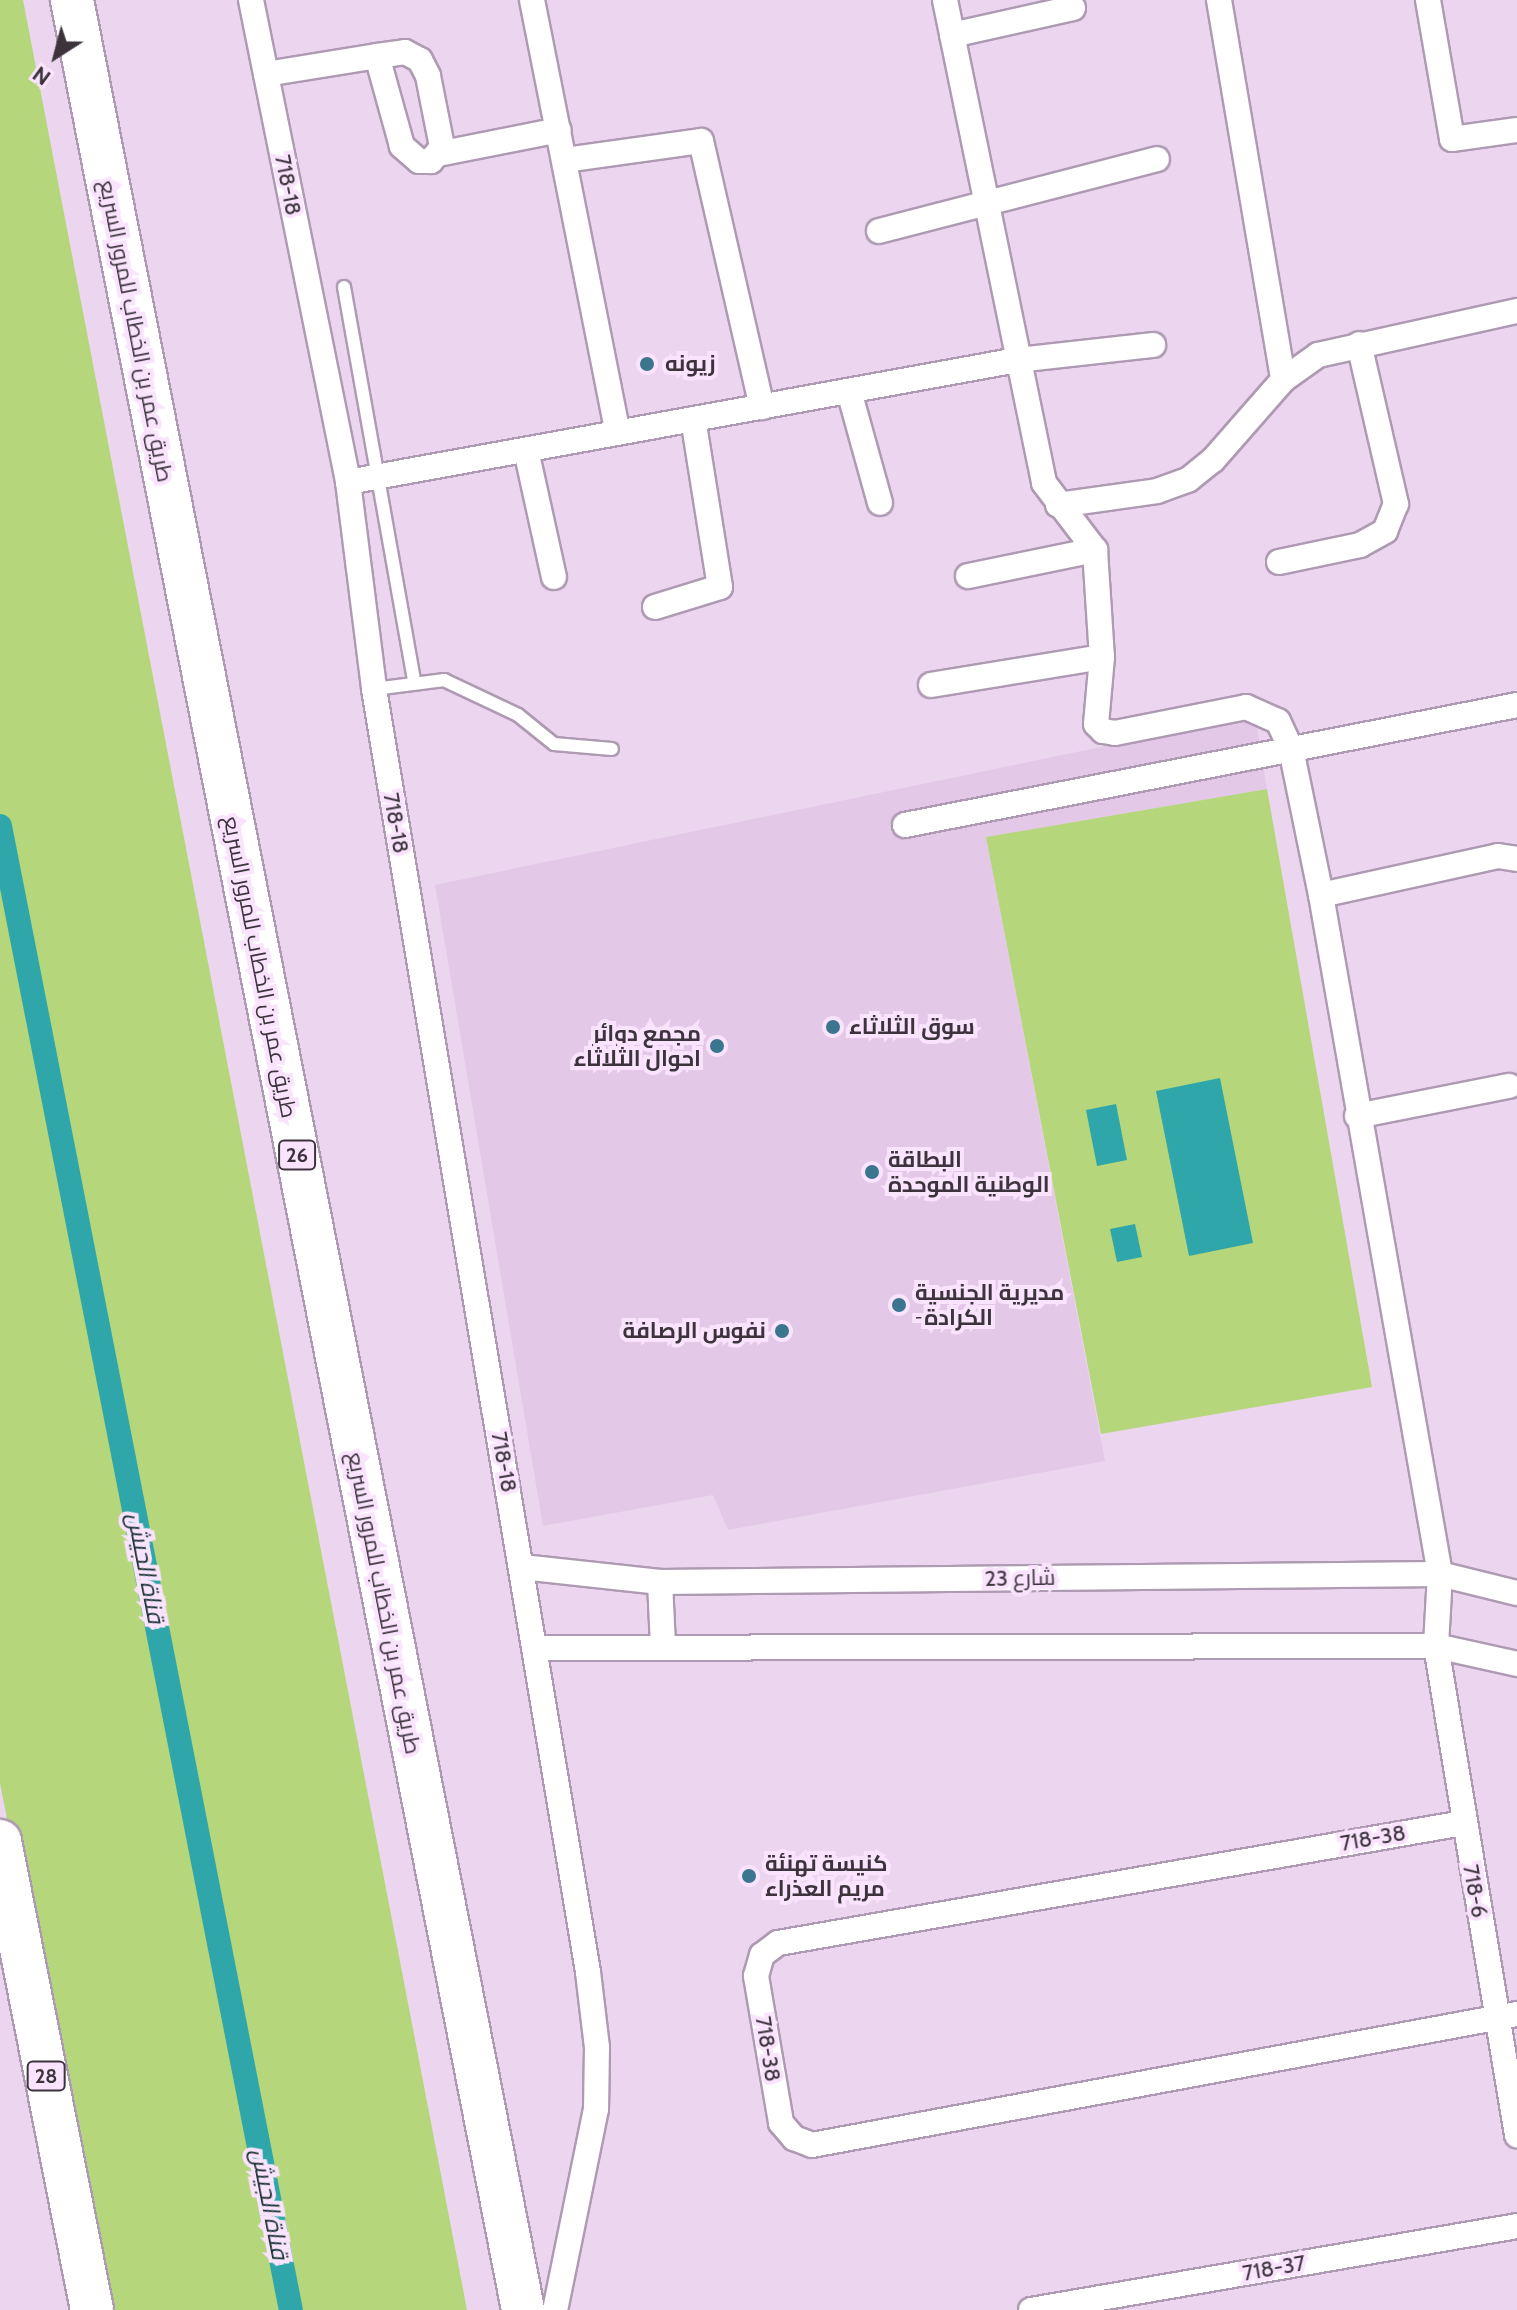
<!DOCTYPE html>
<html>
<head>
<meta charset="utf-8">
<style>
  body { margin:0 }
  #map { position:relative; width:1517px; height:2310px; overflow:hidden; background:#ecd6ef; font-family:Cabin,Cairo,sans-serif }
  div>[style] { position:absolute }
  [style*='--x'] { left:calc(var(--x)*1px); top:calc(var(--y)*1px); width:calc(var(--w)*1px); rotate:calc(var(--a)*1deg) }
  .built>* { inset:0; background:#e3c8e7 }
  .green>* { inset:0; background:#b5d67a }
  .water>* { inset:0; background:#2fa6aa }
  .canal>* { height:24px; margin:-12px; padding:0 12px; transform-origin:12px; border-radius:12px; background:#2fa6aa }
  .roads { filter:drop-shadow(2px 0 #ae9ab2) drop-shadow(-2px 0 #ae9ab2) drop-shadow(0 2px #ae9ab2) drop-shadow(0 -2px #ae9ab2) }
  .service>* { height:12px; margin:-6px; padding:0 6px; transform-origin:6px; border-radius:6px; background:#fff }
  .minor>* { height:24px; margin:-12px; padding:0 12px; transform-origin:12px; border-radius:12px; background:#fff }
  .motorway>* { height:42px; margin:-21px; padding:0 21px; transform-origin:21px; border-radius:21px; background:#fff }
  .dots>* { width:22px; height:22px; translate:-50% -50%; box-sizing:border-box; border:4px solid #f9e3fd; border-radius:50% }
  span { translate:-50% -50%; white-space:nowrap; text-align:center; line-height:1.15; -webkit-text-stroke:8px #f9e3fd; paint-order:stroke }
  .shield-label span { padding:2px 6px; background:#f9e3fd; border:2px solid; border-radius:6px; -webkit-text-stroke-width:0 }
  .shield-label { font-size:20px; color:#3c333d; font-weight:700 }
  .street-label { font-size:22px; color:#3c333d }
  .poi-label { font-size:22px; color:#3c333d; font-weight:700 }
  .left { translate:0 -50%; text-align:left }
  .right { translate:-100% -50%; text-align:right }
  .water-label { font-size:24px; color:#173031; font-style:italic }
  .north { position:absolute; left:16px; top:16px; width:80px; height:80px; -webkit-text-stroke:6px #f9e3fd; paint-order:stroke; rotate:216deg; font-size:22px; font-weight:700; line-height:32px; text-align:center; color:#3c333d }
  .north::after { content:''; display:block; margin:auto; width:28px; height:36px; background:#3c333d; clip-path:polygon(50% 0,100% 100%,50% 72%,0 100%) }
</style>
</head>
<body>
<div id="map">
  <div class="built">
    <i style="clip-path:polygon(1255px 715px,1267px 789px,986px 837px,1105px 1461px,728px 1530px,713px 1495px,543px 1526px,435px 885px)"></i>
  </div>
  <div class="green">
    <i style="clip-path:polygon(0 0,23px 0,467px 2310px,103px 2310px,0 1783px)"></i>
    <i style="clip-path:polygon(1267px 789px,1372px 1387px,1101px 1434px,986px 837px)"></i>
  </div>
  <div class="water">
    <i style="clip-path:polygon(1220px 1078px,1253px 1243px,1189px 1256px,1156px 1091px)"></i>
    <i style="clip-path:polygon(1116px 1104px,1127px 1160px,1097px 1166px,1086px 1110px)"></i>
    <i style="clip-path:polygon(1135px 1224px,1142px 1257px,1117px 1262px,1110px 1229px)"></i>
  </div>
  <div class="canal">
    <i style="--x:0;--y:826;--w:1512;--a:78.91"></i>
  </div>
  <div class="roads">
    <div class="service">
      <i style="--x:344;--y:287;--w:399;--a:79.9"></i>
      <i style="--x:374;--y:689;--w:71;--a:-7.3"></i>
      <i style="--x:444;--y:680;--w:82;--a:25.3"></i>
      <i style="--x:518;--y:715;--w:46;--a:38.9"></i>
      <i style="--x:554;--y:744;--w:58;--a:4.9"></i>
    </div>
    <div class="minor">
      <i style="--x:251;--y:0;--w:492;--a:78.6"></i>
      <i style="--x:348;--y:482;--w:209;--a:82.8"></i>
      <i style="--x:374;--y:689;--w:1301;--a:80.53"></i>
      <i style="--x:588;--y:1972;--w:76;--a:83.2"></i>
      <i style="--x:597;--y:2047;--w:62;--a:90.9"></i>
      <i style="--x:596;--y:2109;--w:205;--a:101.5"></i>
      <i style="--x:532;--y:0;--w:441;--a:78.8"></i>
      <i style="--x:945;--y:0;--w:493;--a:78.4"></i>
      <i style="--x:1044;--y:483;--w:84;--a:52.7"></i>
      <i style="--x:1095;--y:550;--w:107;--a:86.3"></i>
      <i style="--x:1102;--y:657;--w:67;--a:95.1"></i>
      <i style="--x:1096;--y:724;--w:10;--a:45"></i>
      <i style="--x:1103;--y:731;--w:12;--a:9"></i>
      <i style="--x:1115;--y:733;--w:134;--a:-11.2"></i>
      <i style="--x:1246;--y:707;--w:35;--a:24"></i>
      <i style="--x:1278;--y:721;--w:31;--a:65"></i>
      <i style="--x:1291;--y:749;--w:149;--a:78.4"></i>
      <i style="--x:1321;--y:895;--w:689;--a:80.06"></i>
      <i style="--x:1440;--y:1574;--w:72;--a:93.2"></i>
      <i style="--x:1436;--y:1646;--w:496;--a:80.6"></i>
      <i style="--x:1219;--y:0;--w:385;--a:80.4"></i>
      <i style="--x:1428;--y:0;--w:141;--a:80.2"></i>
      <i style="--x:1452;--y:139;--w:66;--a:-7.9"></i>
      <i style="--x:952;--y:35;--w:124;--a:-12.6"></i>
      <i style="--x:266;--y:74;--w:112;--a:-9.2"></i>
      <i style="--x:377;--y:56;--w:28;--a:-8"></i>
      <i style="--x:405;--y:52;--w:17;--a:28"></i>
      <i style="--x:420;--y:60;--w:18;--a:63"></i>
      <i style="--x:428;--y:76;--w:72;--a:78.8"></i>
      <i style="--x:442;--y:147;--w:18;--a:128"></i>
      <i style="--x:431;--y:161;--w:12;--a:180"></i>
      <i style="--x:419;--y:161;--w:23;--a:-139"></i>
      <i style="--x:402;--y:146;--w:93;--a:-105.5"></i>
      <i style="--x:438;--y:154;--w:123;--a:-11.2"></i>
      <i style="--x:565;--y:160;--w:137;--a:-8"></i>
      <i style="--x:701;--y:141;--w:273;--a:77.1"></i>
      <i style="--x:879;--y:231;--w:287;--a:-14.5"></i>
      <i style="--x:849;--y:391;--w:116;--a:74.5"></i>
      <i style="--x:526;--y:450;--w:130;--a:77.6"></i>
      <i style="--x:348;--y:482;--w:680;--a:-10.33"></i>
      <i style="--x:1017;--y:360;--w:137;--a:-6.3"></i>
      <i style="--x:1058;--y:505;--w:100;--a:-8"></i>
      <i style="--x:1157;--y:491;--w:33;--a:-20"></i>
      <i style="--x:1188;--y:480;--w:32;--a:-39"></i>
      <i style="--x:1213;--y:460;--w:106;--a:-48.8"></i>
      <i style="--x:1283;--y:380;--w:43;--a:-35.5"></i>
      <i style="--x:1318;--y:355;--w:204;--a:-12.5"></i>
      <i style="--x:1279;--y:562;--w:83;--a:-11.9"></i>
      <i style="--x:1360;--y:545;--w:29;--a:-29"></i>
      <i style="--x:1385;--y:531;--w:29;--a:-68"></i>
      <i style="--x:1396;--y:504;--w:164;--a:-103"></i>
      <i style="--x:968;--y:576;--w:130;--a:-11.6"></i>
      <i style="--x:655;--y:607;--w:68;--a:-17.1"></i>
      <i style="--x:720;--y:587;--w:170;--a:-99.1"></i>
      <i style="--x:931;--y:685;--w:173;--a:-9.3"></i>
      <i style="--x:905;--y:825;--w:624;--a:-11.09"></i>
      <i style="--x:1321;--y:895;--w:181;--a:-12.4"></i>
      <i style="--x:1498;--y:856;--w:19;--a:9"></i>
      <i style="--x:1357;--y:1116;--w:155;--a:-11.2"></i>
      <i style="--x:522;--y:1567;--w:139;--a:6.2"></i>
      <i style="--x:660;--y:1582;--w:780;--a:-0.59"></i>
      <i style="--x:1440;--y:1574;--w:79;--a:13.9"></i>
      <i style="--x:660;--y:1582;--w:63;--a:87.3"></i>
      <i style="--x:535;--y:1648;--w:901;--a:-0.13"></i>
      <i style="--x:1436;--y:1646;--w:83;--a:12.5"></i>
      <i style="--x:1463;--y:1823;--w:695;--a:170.06"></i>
      <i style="--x:778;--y:1943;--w:20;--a:143"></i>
      <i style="--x:762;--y:1955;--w:22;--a:106"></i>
      <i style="--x:756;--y:1976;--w:149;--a:80.3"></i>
      <i style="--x:781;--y:2123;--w:20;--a:49"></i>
      <i style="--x:794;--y:2138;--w:19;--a:21"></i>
      <i style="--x:812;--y:2145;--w:717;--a:-10.53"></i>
      <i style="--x:1031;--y:2310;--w:493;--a:-9.8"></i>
    </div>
    <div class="motorway">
      <i style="--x:72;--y:0;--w:2354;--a:78.95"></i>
      <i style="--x:0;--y:1841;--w:478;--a:78.9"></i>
    </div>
  </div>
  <div class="dots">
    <i style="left:647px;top:364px;background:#3c758e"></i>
    <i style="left:833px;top:1027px;background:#3c758e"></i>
    <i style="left:717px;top:1046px;background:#3c758e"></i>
    <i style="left:872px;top:1172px;background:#3c758e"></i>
    <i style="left:899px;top:1305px;background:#3c758e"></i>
    <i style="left:782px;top:1331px;background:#3c758e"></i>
    <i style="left:749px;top:1876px;background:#3c758e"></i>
  </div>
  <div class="shield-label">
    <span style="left:297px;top:1155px">26</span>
    <span style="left:46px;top:2076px">28</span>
  </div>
  <div class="street-label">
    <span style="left:288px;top:185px;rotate:79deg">718-18</span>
    <span style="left:136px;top:331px;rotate:79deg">طريق عمر بن الخطاب للمرور السريع</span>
    <span style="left:396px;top:823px;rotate:80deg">718-18</span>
    <span style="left:260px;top:967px;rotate:79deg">طريق عمر بن الخطاب للمرور السريع</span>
    <span style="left:504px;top:1462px;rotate:80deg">718-18</span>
    <span style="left:1020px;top:1578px;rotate:-1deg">شارع 23</span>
    <span style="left:384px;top:1603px;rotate:79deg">طريق عمر بن الخطاب للمرور السريع</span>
    <span style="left:1373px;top:1838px;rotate:-10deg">718-38</span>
    <span style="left:1475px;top:1891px;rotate:80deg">718-6</span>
    <span style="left:768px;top:2049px;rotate:81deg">718-38</span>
    <span style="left:1274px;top:2268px;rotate:-10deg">718-37</span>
  </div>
  <div class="poi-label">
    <span class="left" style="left:665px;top:364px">زيونه</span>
    <span class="left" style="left:849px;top:1027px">سوق الثلاثاء</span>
    <span class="right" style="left:701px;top:1046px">مجمع دوائر<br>احوال الثلاثاء</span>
    <span class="left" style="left:888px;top:1172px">البطاقة<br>الوطنية الموحدة</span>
    <span class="left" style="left:915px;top:1305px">مديرية الجنسية<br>-الكرادة</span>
    <span class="right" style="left:766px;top:1331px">نفوس الرصافة</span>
    <span class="left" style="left:765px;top:1876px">كنيسة تهنئة<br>مريم العذراء</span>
  </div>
  <div class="water-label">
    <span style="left:146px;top:1568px;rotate:79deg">قناة الجيش</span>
    <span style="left:270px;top:2204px;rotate:79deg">قناة الجيش</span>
  </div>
  <div class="north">N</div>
</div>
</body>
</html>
